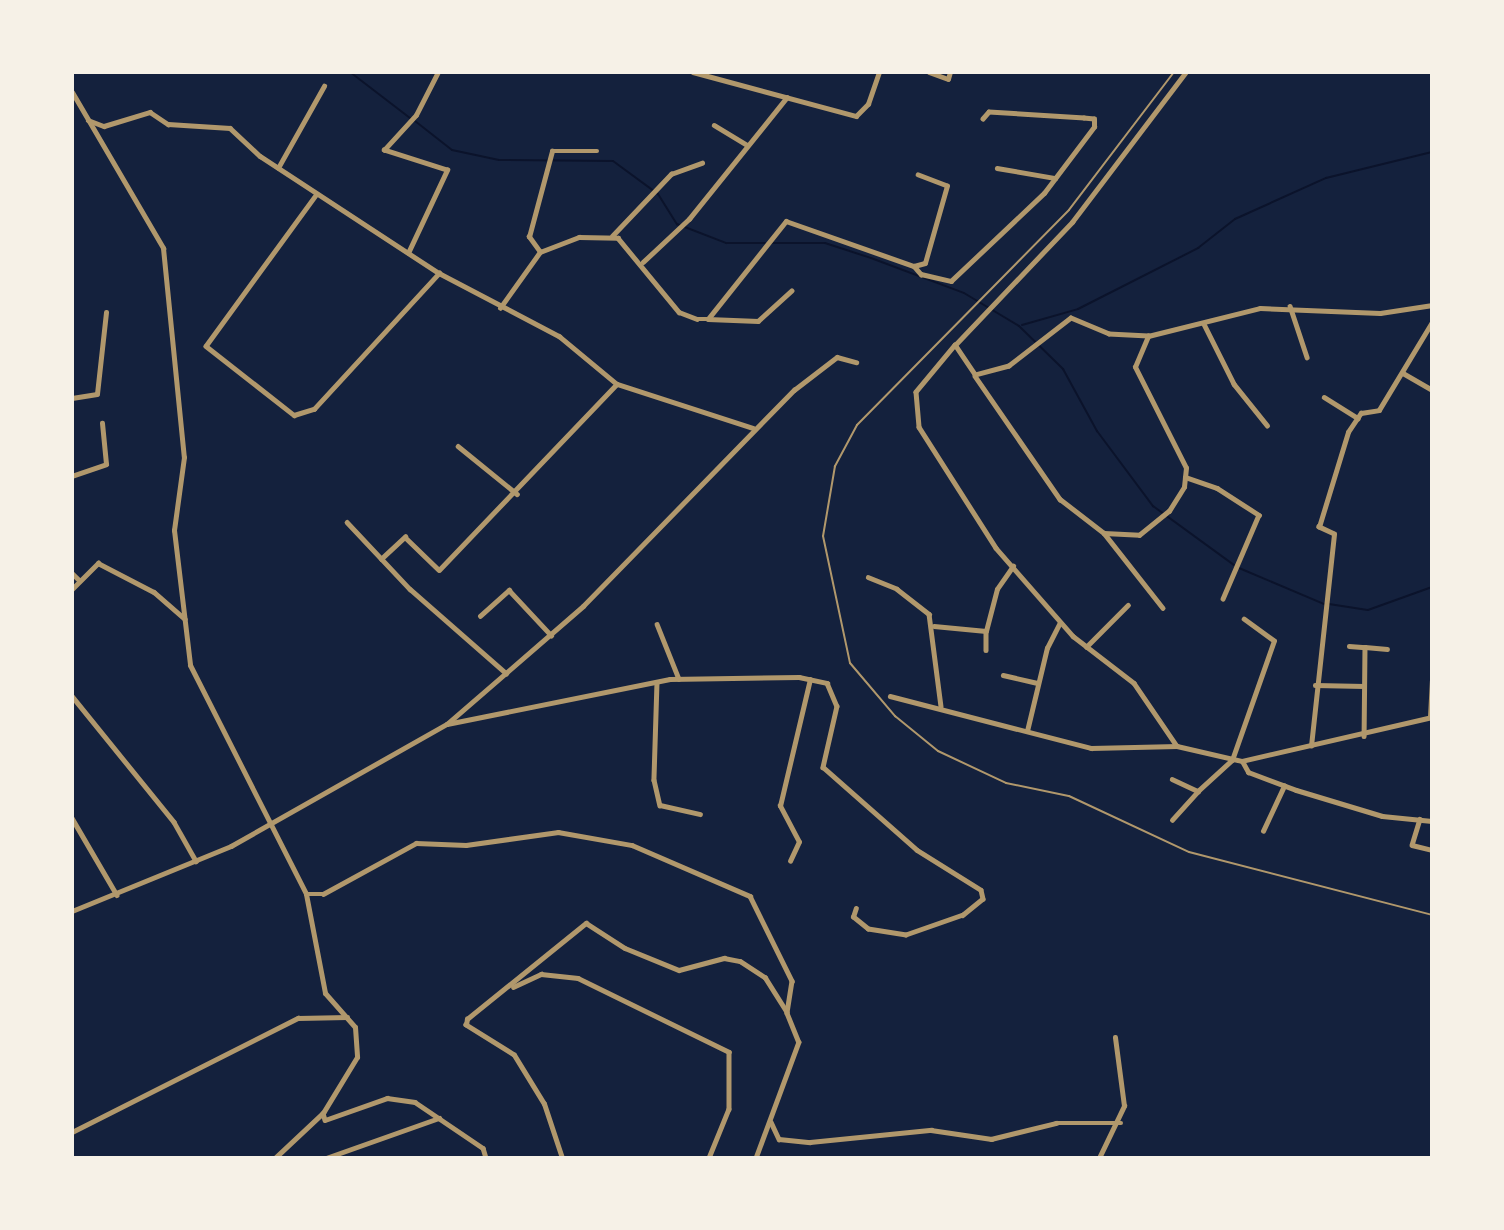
<!DOCTYPE html>
<html>
<head>
<meta charset="utf-8">
<style>
  body { margin:0 }
  #map { position:relative; width:1504px; height:1230px; overflow:hidden; background:#14213d; font-family:Roboto,sans-serif }
  div>[style] { position:absolute }
  [style*='--x'] { left:calc(var(--x)*1px); top:calc(var(--y)*1px); width:calc(var(--w)*1px); rotate:calc(var(--a)*1deg) }
  .stream>* { height:2px; margin:-1px; padding:0 1px; transform-origin:1px; border-radius:1px; background:#0b132b }
  .service>* { height:2px; margin:-1px; padding:0 1px; transform-origin:1px; border-radius:1px; background:#b1986c }
  .minor>* { height:4.5px; margin:-2.25px; padding:0 2.25px; transform-origin:2.25px; border-radius:2.25px; background:#b1986c }
  .tertiary>* { height:5px; margin:-2.5px; padding:0 2.5px; transform-origin:2.5px; border-radius:2.5px; background:#b1986c }
  span { translate:-50% -50%; white-space:nowrap; text-align:center; line-height:1.15; -webkit-text-stroke:5px #f6f1e7; paint-order:stroke }
  .frame { position:absolute; inset:0; border:74px solid #f6f1e7; pointer-events:none }
</style>
</head>
<body>
<div id="map">
  <div class="stream">
    <i style="--x:350;--y:72;--w:76;--a:37.5"></i>
    <i style="--x:415;--y:121;--w:47;--a:38.1"></i>
    <i style="--x:452;--y:150;--w:48;--a:12"></i>
    <i style="--x:499;--y:160;--w:114;--a:0.5"></i>
    <i style="--x:613;--y:161;--w:56;--a:36.3"></i>
    <i style="--x:658;--y:194;--w:36;--a:58"></i>
    <i style="--x:677;--y:224;--w:53;--a:21.2"></i>
    <i style="--x:726;--y:243;--w:39;--a:0"></i>
    <i style="--x:771;--y:243;--w:54;--a:0"></i>
    <i style="--x:825;--y:243;--w:48;--a:18.1"></i>
    <i style="--x:871;--y:258;--w:99;--a:20.6"></i>
    <i style="--x:964;--y:293;--w:64;--a:31"></i>
    <i style="--x:1019;--y:326;--w:62;--a:44.3"></i>
    <i style="--x:1063;--y:369;--w:71;--a:61.3"></i>
    <i style="--x:1097;--y:431;--w:94;--a:53.3"></i>
    <i style="--x:1153;--y:506;--w:100;--a:36.1"></i>
    <i style="--x:1022;--y:325;--w:58;--a:-15.9"></i>
    <i style="--x:1078;--y:309;--w:135;--a:-26.9"></i>
    <i style="--x:1198;--y:248;--w:47;--a:-38.1"></i>
    <i style="--x:1235;--y:219;--w:100;--a:-24.3"></i>
    <i style="--x:1326;--y:178;--w:109;--a:-13.8"></i>
    <i style="--x:1239;--y:568;--w:92;--a:23"></i>
    <i style="--x:1329;--y:604;--w:39;--a:9"></i>
    <i style="--x:1368;--y:610;--w:68;--a:-19.8"></i>
  </div>
  <div class="service">
    <i style="--x:1174;--y:72;--w:173;--a:127.3"></i>
    <i style="--x:1069;--y:210;--w:302;--a:134.6"></i>
    <i style="--x:857;--y:425;--w:47;--a:118.2"></i>
    <i style="--x:835;--y:466;--w:71;--a:99.7"></i>
    <i style="--x:823;--y:536;--w:130;--a:78"></i>
    <i style="--x:850;--y:663;--w:70;--a:49.7"></i>
    <i style="--x:895;--y:716;--w:55;--a:39.1"></i>
    <i style="--x:938;--y:751;--w:75;--a:25.2"></i>
    <i style="--x:1006;--y:783;--w:64;--a:11.7"></i>
    <i style="--x:1069;--y:796;--w:132;--a:25"></i>
    <i style="--x:1189;--y:852;--w:251;--a:14.5"></i>
  </div>
  <div class="minor">
    <i style="--x:693;--y:72;--w:169;--a:15.1"></i>
    <i style="--x:856;--y:116;--w:17;--a:-45"></i>
    <i style="--x:868;--y:104;--w:34;--a:-71"></i>
    <i style="--x:929;--y:72;--w:20;--a:20"></i>
    <i style="--x:948;--y:79;--w:7;--a:-74"></i>
    <i style="--x:88;--y:120;--w:17;--a:21"></i>
    <i style="--x:104;--y:126;--w:48;--a:-16.9"></i>
    <i style="--x:150;--y:112;--w:22;--a:34"></i>
    <i style="--x:168;--y:124;--w:62;--a:3.7"></i>
    <i style="--x:230;--y:128;--w:41;--a:43"></i>
    <i style="--x:260;--y:156;--w:214;--a:33.2"></i>
    <i style="--x:439;--y:273;--w:136;--a:27.7"></i>
    <i style="--x:559;--y:336;--w:75;--a:39.6"></i>
    <i style="--x:617;--y:384;--w:143;--a:17.9"></i>
    <i style="--x:714;--y:125;--w:39;--a:31"></i>
    <i style="--x:278;--y:168;--w:94;--a:-60.7"></i>
    <i style="--x:997;--y:168;--w:59;--a:9.8"></i>
    <i style="--x:317;--y:194;--w:188;--a:126.1"></i>
    <i style="--x:206;--y:346;--w:112;--a:38.1"></i>
    <i style="--x:294;--y:415;--w:21;--a:-17"></i>
    <i style="--x:314;--y:409;--w:185;--a:-47.4"></i>
    <i style="--x:612;--y:236;--w:86;--a:-46.4"></i>
    <i style="--x:671;--y:174;--w:33;--a:-20"></i>
    <i style="--x:540;--y:252;--w:19;--a:-126"></i>
    <i style="--x:529;--y:237;--w:89;--a:-75"></i>
    <i style="--x:552;--y:151;--w:45;--a:0"></i>
    <i style="--x:408;--y:253;--w:92;--a:-64.8"></i>
    <i style="--x:447;--y:170;--w:66;--a:-162.4"></i>
    <i style="--x:384;--y:150;--w:47;--a:-47.6"></i>
    <i style="--x:416;--y:115;--w:48;--a:-62.9"></i>
    <i style="--x:643;--y:262;--w:63;--a:-43.1"></i>
    <i style="--x:689;--y:219;--w:156;--a:-51.2"></i>
    <i style="--x:914;--y:266;--w:11;--a:49"></i>
    <i style="--x:921;--y:274;--w:31;--a:13"></i>
    <i style="--x:951;--y:281;--w:128;--a:-43.4"></i>
    <i style="--x:1044;--y:193;--w:83;--a:-52.9"></i>
    <i style="--x:1094;--y:127;--w:8;--a:-90"></i>
    <i style="--x:1094;--y:119;--w:10;--a:-174"></i>
    <i style="--x:1084;--y:118;--w:95;--a:-176.4"></i>
    <i style="--x:989;--y:112;--w:9;--a:131"></i>
    <i style="--x:1290;--y:306;--w:54;--a:71.6"></i>
    <i style="--x:500;--y:308;--w:69;--a:-54.5"></i>
    <i style="--x:540;--y:252;--w:42;--a:-21"></i>
    <i style="--x:579;--y:237;--w:39;--a:1"></i>
    <i style="--x:618;--y:238;--w:96;--a:50.5"></i>
    <i style="--x:679;--y:312;--w:19;--a:21"></i>
    <i style="--x:697;--y:319;--w:11;--a:0"></i>
    <i style="--x:708;--y:319;--w:125;--a:-51.5"></i>
    <i style="--x:786;--y:221;--w:136;--a:19.4"></i>
    <i style="--x:914;--y:266;--w:11;--a:-15"></i>
    <i style="--x:925;--y:263;--w:80;--a:-74.1"></i>
    <i style="--x:947;--y:186;--w:31;--a:-159"></i>
    <i style="--x:708;--y:319;--w:50;--a:2.3"></i>
    <i style="--x:758;--y:321;--w:45;--a:-42.3"></i>
    <i style="--x:1204;--y:324;--w:67;--a:63.4"></i>
    <i style="--x:1234;--y:384;--w:53;--a:51.2"></i>
    <i style="--x:1148;--y:336;--w:39;--a:-177"></i>
    <i style="--x:1109;--y:334;--w:41;--a:-157.2"></i>
    <i style="--x:1071;--y:318;--w:78;--a:142.3"></i>
    <i style="--x:1009;--y:366;--w:35;--a:165"></i>
    <i style="--x:975;--y:375;--w:36;--a:-124"></i>
    <i style="--x:955;--y:345;--w:170;--a:-46.4"></i>
    <i style="--x:1072;--y:222;--w:188;--a:-52.8"></i>
    <i style="--x:955;--y:345;--w:61;--a:129.7"></i>
    <i style="--x:916;--y:392;--w:35;--a:85"></i>
    <i style="--x:919;--y:427;--w:143;--a:57.5"></i>
    <i style="--x:996;--y:548;--w:117;--a:48.8"></i>
    <i style="--x:1073;--y:636;--w:77;--a:37.6"></i>
    <i style="--x:1134;--y:683;--w:76;--a:55.7"></i>
    <i style="--x:1403;--y:373;--w:34;--a:30"></i>
    <i style="--x:975;--y:376;--w:150;--a:55.4"></i>
    <i style="--x:1060;--y:499;--w:56;--a:37.7"></i>
    <i style="--x:1104;--y:533;--w:35;--a:3"></i>
    <i style="--x:1139;--y:535;--w:38;--a:-39"></i>
    <i style="--x:1169;--y:511;--w:28;--a:-58"></i>
    <i style="--x:1184;--y:487;--w:19;--a:-84"></i>
    <i style="--x:1186;--y:468;--w:113;--a:-116.8"></i>
    <i style="--x:1135;--y:367;--w:34;--a:-67"></i>
    <i style="--x:1324;--y:397;--w:40;--a:32"></i>
    <i style="--x:72;--y:398;--w:25;--a:-9"></i>
    <i style="--x:97;--y:394;--w:82;--a:-83.7"></i>
    <i style="--x:458;--y:446;--w:76;--a:39.1"></i>
    <i style="--x:72;--y:476;--w:36;--a:-19"></i>
    <i style="--x:106;--y:464;--w:41;--a:-95.6"></i>
    <i style="--x:1185;--y:477;--w:34;--a:19"></i>
    <i style="--x:1217;--y:488;--w:50;--a:32.7"></i>
    <i style="--x:1259;--y:515;--w:91;--a:113.2"></i>
    <i style="--x:347;--y:522;--w:92;--a:46.8"></i>
    <i style="--x:410;--y:589;--w:128;--a:41.2"></i>
    <i style="--x:1104;--y:533;--w:95;--a:51.8"></i>
    <i style="--x:381;--y:559;--w:33;--a:-43"></i>
    <i style="--x:405;--y:537;--w:47;--a:44.1"></i>
    <i style="--x:439;--y:570;--w:257;--a:-46.3"></i>
    <i style="--x:72;--y:573;--w:10;--a:45"></i>
    <i style="--x:868;--y:577;--w:31;--a:22"></i>
    <i style="--x:897;--y:589;--w:41;--a:38"></i>
    <i style="--x:929;--y:614;--w:93;--a:82.6"></i>
    <i style="--x:72;--y:589;--w:37;--a:-45"></i>
    <i style="--x:98;--y:563;--w:63;--a:27.4"></i>
    <i style="--x:154;--y:592;--w:41;--a:41.1"></i>
    <i style="--x:480;--y:616;--w:39;--a:-42"></i>
    <i style="--x:509;--y:590;--w:62;--a:47"></i>
    <i style="--x:657;--y:624;--w:59;--a:68.2"></i>
    <i style="--x:934;--y:626;--w:52;--a:5.5"></i>
    <i style="--x:986;--y:631;--w:43;--a:-75.3"></i>
    <i style="--x:997;--y:589;--w:28;--a:-55"></i>
    <i style="--x:986;--y:631;--w:19;--a:90"></i>
    <i style="--x:1349;--y:646;--w:16;--a:4"></i>
    <i style="--x:1365;--y:647;--w:89;--a:90.6"></i>
    <i style="--x:1086;--y:647;--w:59;--a:-45"></i>
    <i style="--x:1365;--y:647;--w:22;--a:5"></i>
    <i style="--x:1003;--y:675;--w:35;--a:13"></i>
    <i style="--x:657;--y:682;--w:98;--a:91.8"></i>
    <i style="--x:654;--y:780;--w:26;--a:77"></i>
    <i style="--x:660;--y:805;--w:41;--a:12.7"></i>
    <i style="--x:1315;--y:685;--w:49;--a:1.2"></i>
    <i style="--x:72;--y:696;--w:162;--a:51"></i>
    <i style="--x:174;--y:822;--w:45;--a:60.6"></i>
    <i style="--x:890;--y:696;--w:208;--a:14.5"></i>
    <i style="--x:1091;--y:748;--w:86;--a:-1.3"></i>
    <i style="--x:1177;--y:746;--w:67;--a:13"></i>
    <i style="--x:1430;--y:717;--w:36;--a:-87"></i>
    <i style="--x:447;--y:724;--w:227;--a:-11.4"></i>
    <i style="--x:670;--y:679;--w:129;--a:-0.9"></i>
    <i style="--x:799;--y:677;--w:29;--a:12"></i>
    <i style="--x:827;--y:683;--w:25;--a:67"></i>
    <i style="--x:837;--y:706;--w:63;--a:102.9"></i>
    <i style="--x:823;--y:767;--w:125;--a:41.4"></i>
    <i style="--x:917;--y:850;--w:75;--a:32"></i>
    <i style="--x:981;--y:890;--w:9;--a:77"></i>
    <i style="--x:983;--y:899;--w:26;--a:141"></i>
    <i style="--x:963;--y:915;--w:60;--a:160.7"></i>
    <i style="--x:906;--y:935;--w:38;--a:-171"></i>
    <i style="--x:868;--y:929;--w:19;--a:-141"></i>
    <i style="--x:853;--y:917;--w:9;--a:-72"></i>
    <i style="--x:1027;--y:731;--w:85;--a:-76.5"></i>
    <i style="--x:1047;--y:648;--w:28;--a:-63"></i>
    <i style="--x:1311;--y:746;--w:213;--a:-83.8"></i>
    <i style="--x:1334;--y:534;--w:17;--a:-155"></i>
    <i style="--x:1319;--y:527;--w:99;--a:-73"></i>
    <i style="--x:1348;--y:432;--w:23;--a:-56"></i>
    <i style="--x:1361;--y:413;--w:18;--a:-9"></i>
    <i style="--x:1379;--y:410;--w:103;--a:-58.9"></i>
    <i style="--x:1172;--y:779;--w:29;--a:25"></i>
    <i style="--x:1198;--y:791;--w:46;--a:-42.4"></i>
    <i style="--x:1232;--y:760;--w:126;--a:-70.6"></i>
    <i style="--x:1274;--y:641;--w:37;--a:-144"></i>
    <i style="--x:72;--y:818;--w:89;--a:59.7"></i>
    <i style="--x:1420;--y:819;--w:27;--a:107"></i>
    <i style="--x:1412;--y:845;--w:21;--a:14"></i>
    <i style="--x:1172;--y:820;--w:39;--a:-48"></i>
    <i style="--x:1263;--y:831;--w:50;--a:-65"></i>
    <i style="--x:790;--y:861;--w:21;--a:-65"></i>
    <i style="--x:799;--y:842;--w:41;--a:-117.8"></i>
    <i style="--x:780;--y:806;--w:130;--a:-76.7"></i>
    <i style="--x:306;--y:894;--w:17;--a:0"></i>
    <i style="--x:323;--y:894;--w:106;--a:-28.7"></i>
    <i style="--x:416;--y:843;--w:50;--a:2.3"></i>
    <i style="--x:466;--y:845;--w:93;--a:-8"></i>
    <i style="--x:558;--y:832;--w:75;--a:10"></i>
    <i style="--x:632;--y:845;--w:129;--a:23.4"></i>
    <i style="--x:750;--y:896;--w:95;--a:63.7"></i>
    <i style="--x:792;--y:981;--w:32;--a:99"></i>
    <i style="--x:787;--y:1013;--w:31;--a:68"></i>
    <i style="--x:799;--y:1042;--w:124;--a:110.3"></i>
    <i style="--x:72;--y:911;--w:172;--a:-22.2"></i>
    <i style="--x:231;--y:846;--w:248;--a:-29.5"></i>
    <i style="--x:447;--y:724;--w:180;--a:-40.9"></i>
    <i style="--x:583;--y:606;--w:302;--a:-45.7"></i>
    <i style="--x:794;--y:390;--w:54;--a:-37.5"></i>
    <i style="--x:837;--y:357;--w:20;--a:15"></i>
    <i style="--x:513;--y:987;--w:31;--a:-25"></i>
    <i style="--x:541;--y:974;--w:37;--a:6"></i>
    <i style="--x:578;--y:978;--w:168;--a:26.1"></i>
    <i style="--x:729;--y:1052;--w:57;--a:90"></i>
    <i style="--x:729;--y:1109;--w:53;--a:112.2"></i>
    <i style="--x:771;--y:1122;--w:19;--a:65"></i>
    <i style="--x:779;--y:1139;--w:31;--a:6"></i>
    <i style="--x:810;--y:1142;--w:122;--a:-5.7"></i>
    <i style="--x:931;--y:1130;--w:61;--a:8.5"></i>
    <i style="--x:991;--y:1139;--w:67;--a:-13.8"></i>
    <i style="--x:1056;--y:1123;--w:65;--a:0"></i>
    <i style="--x:72;--y:1132;--w:253;--a:-26.8"></i>
    <i style="--x:298;--y:1018;--w:49;--a:-1.2"></i>
    <i style="--x:275;--y:1158;--w:66;--a:-43.2"></i>
    <i style="--x:323;--y:1113;--w:7;--a:74"></i>
    <i style="--x:325;--y:1120;--w:66;--a:-19.5"></i>
    <i style="--x:387;--y:1098;--w:28;--a:8"></i>
    <i style="--x:415;--y:1102;--w:82;--a:34.1"></i>
    <i style="--x:483;--y:1148;--w:10;--a:73"></i>
    <i style="--x:326;--y:1158;--w:120;--a:-19.5"></i>
    <i style="--x:562;--y:1158;--w:57;--a:-108.4"></i>
    <i style="--x:544;--y:1104;--w:57;--a:-121.5"></i>
    <i style="--x:514;--y:1055;--w:57;--a:-148"></i>
    <i style="--x:466;--y:1025;--w:6;--a:-81"></i>
    <i style="--x:467;--y:1019;--w:153;--a:-38.9"></i>
    <i style="--x:586;--y:923;--w:46;--a:32.7"></i>
    <i style="--x:625;--y:948;--w:58;--a:22.2"></i>
    <i style="--x:679;--y:970;--w:47;--a:-14.9"></i>
    <i style="--x:724;--y:958;--w:16;--a:11"></i>
    <i style="--x:740;--y:961;--w:30;--a:33"></i>
    <i style="--x:765;--y:977;--w:41;--a:57.8"></i>
    <i style="--x:1099;--y:1158;--w:58;--a:-64.3"></i>
    <i style="--x:1124;--y:1106;--w:69;--a:-97.5"></i>
  </div>
  <div class="tertiary">
    <i style="--x:72;--y:92;--w:181;--a:59.7"></i>
    <i style="--x:163;--y:248;--w:210;--a:84.3"></i>
    <i style="--x:184;--y:457;--w:74;--a:97.8"></i>
    <i style="--x:174;--y:530;--w:136;--a:83.2"></i>
    <i style="--x:190;--y:665;--w:257;--a:63.1"></i>
    <i style="--x:306;--y:894;--w:101;--a:79.1"></i>
    <i style="--x:325;--y:993;--w:45;--a:48.6"></i>
    <i style="--x:355;--y:1027;--w:30;--a:86"></i>
    <i style="--x:357;--y:1057;--w:66;--a:121.3"></i>
    <i style="--x:1148;--y:336;--w:115;--a:-14"></i>
    <i style="--x:1260;--y:308;--w:120;--a:2.4"></i>
    <i style="--x:1380;--y:313;--w:53;--a:-8.7"></i>
    <i style="--x:1432;--y:717;--w:195;--a:167"></i>
    <i style="--x:1242;--y:761;--w:13;--a:61"></i>
    <i style="--x:1248;--y:772;--w:51;--a:20.6"></i>
    <i style="--x:1296;--y:790;--w:90;--a:16.8"></i>
    <i style="--x:1382;--y:816;--w:50;--a:5.7"></i>
  </div>
  <div class="frame"></div>
</div>
</body>
</html>
